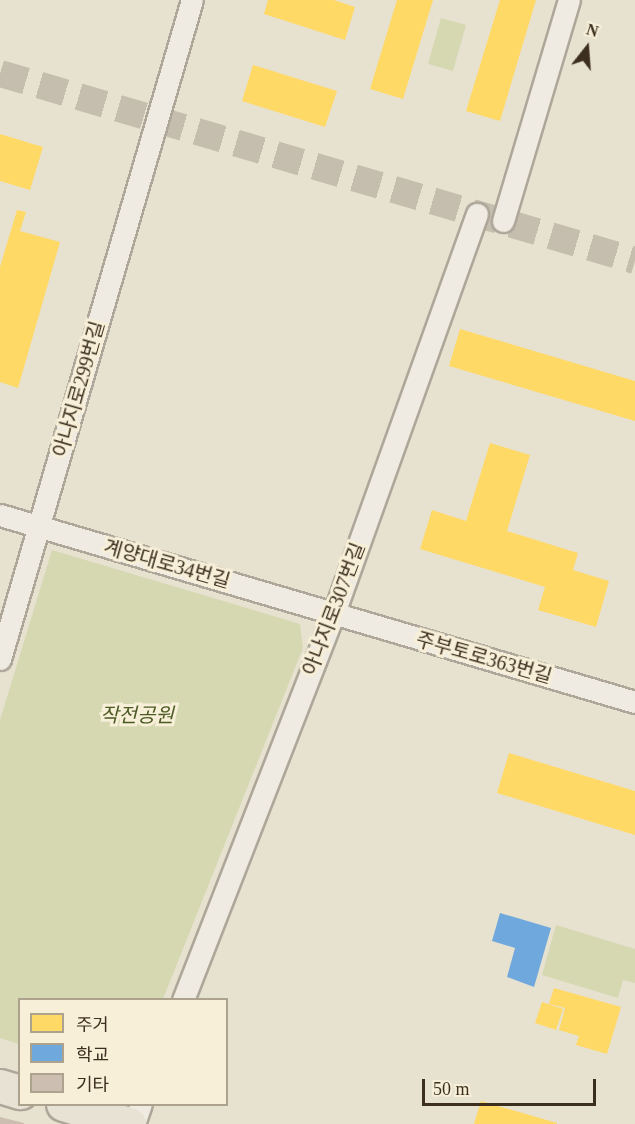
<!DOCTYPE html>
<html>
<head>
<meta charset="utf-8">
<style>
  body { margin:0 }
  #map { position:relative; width:635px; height:1124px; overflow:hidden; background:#e7e1d0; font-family:"Times New Roman","Noto Sans KR",serif }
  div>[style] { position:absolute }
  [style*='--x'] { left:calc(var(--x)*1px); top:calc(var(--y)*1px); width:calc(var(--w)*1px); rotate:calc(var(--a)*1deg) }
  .green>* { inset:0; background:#d6d8b2 }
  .homes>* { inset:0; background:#ffd966 }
  .schools>* { inset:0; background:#6fa8dc }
  .building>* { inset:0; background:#ccbfb1 }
  .tertiary-tunnel>* { height:27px; margin-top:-13.5px; transform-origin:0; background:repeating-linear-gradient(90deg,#c5bdad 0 27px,transparent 0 41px) }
  .roads { filter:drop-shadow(2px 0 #ada699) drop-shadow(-2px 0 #ada699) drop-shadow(0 2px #ada699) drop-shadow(0 -2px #ada699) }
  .minor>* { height:21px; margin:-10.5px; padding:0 10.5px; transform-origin:10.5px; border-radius:10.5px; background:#efebe2 }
  .primary>* { height:33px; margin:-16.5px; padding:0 16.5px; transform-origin:16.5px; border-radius:16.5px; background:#e7e2d3 }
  span { translate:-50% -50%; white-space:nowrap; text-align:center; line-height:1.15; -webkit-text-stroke:6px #f7efd7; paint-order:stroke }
  .street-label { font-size:20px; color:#3d2f20 }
  .park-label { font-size:20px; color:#4c5b25; font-style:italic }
  .legend { position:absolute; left:18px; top:998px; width:210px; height:108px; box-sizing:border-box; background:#f7efd7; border:2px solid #ada28e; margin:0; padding:8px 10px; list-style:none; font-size:18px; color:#3d2f20 }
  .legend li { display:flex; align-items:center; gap:12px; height:30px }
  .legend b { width:30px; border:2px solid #ada28e }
  .north { position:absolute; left:557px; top:18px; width:60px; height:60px; -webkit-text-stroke:4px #f7efd7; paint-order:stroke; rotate:17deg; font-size:16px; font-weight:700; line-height:24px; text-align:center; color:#3d2f20 }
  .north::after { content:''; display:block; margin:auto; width:21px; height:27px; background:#3d2f20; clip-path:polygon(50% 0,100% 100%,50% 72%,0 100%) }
  .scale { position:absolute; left:422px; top:1079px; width:174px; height:27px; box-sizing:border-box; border:3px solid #3d2f20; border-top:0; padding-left:8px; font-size:18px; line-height:21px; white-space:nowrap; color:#3d2f20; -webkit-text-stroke:4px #f7efd7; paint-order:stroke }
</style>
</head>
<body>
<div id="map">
  <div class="green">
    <i style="clip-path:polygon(441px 18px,466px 25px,453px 71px,428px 64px)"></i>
    <i style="clip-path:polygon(52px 550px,300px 624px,303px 648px,163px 999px,20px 1000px,19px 1044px,0 1038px,0 720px)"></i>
    <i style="clip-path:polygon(556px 925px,635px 949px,635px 983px,623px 980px,618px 998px,542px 975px)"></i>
  </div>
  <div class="homes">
    <i style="clip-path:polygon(268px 0,334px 0,355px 7px,345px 40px,264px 14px)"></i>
    <i style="clip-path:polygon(397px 0,433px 0,403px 99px,370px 89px)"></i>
    <i style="clip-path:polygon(500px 0,536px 0,500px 121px,466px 111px)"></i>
    <i style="clip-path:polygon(253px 65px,337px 91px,325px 127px,242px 101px)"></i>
    <i style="clip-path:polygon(0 134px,43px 147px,30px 190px,0 181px)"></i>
    <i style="clip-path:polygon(17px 210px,26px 212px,20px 231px,60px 242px,18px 388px,0 382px,0 267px)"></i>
    <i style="clip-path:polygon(460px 329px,635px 381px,635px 421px,449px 366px)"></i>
    <i style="clip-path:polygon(490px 443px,530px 455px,507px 531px,578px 553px,573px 570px,609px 581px,596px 627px,538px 610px,545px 587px,420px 549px,432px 510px,466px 521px)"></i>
    <i style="clip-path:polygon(509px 753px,635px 791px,635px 835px,497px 793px)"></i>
    <i style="clip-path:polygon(554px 988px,621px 1007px,607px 1054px,576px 1045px,579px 1036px,559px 1030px,565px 1008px,549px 1004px)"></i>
    <i style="clip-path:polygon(542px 1002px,563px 1009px,556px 1030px,535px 1023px)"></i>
    <i style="clip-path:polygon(481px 1101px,557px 1123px,557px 1124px,474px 1124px)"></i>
  </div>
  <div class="schools">
    <i style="clip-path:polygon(500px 913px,551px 928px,534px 987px,507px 977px,515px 948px,492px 941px)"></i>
  </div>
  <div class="building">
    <i style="clip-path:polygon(0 1117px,24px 1123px,24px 1124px,0 1124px)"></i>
  </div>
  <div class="tertiary-tunnel">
    <i style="--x:0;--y:73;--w:662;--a:16.41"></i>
  </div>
  <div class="roads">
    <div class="minor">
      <i style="--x:503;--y:221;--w:231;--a:-73.4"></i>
      <i style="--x:0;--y:515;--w:662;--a:16.41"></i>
      <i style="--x:0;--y:659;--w:686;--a:-73.76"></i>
      <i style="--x:183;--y:1000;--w:415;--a:-68.7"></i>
      <i style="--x:334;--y:613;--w:424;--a:-70.3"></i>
      <i style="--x:134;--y:1124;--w:21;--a:-71"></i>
    </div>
    <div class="primary">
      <i style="--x:0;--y:1086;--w:21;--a:17"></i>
      <i style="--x:63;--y:1104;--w:69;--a:16.9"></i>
    </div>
  </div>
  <div class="street-label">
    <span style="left:79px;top:389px;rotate:-74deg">아나지로299번길</span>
    <span style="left:167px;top:564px;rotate:16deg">계양대로34번길</span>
    <span style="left:334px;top:609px;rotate:-69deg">아나지로307번길</span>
    <span style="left:484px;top:658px;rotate:16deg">주부토로363번길</span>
  </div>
  <div class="park-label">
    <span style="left:137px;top:715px">작전공원</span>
  </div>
  <ul class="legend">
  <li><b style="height:16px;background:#ffd966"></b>주거</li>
  <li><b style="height:16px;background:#6fa8dc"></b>학교</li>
  <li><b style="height:16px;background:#ccbfb1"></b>기타</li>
  </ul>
  <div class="north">N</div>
  <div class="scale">50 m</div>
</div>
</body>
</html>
